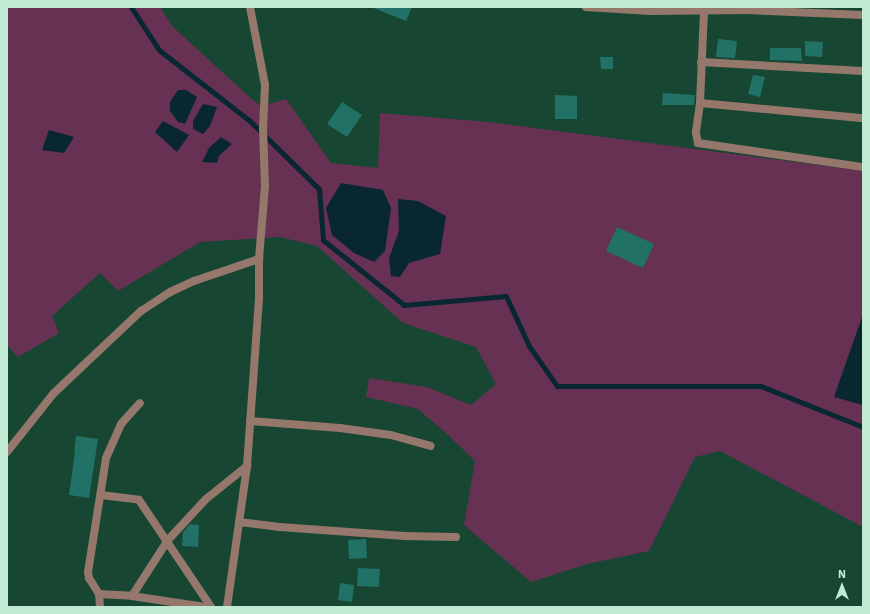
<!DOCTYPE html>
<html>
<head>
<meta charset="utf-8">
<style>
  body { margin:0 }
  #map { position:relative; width:870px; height:614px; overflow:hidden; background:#174632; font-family:"IBM Plex Sans",sans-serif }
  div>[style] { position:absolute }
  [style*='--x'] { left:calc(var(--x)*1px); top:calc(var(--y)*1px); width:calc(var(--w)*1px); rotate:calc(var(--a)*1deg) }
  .green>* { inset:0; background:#663153 }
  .water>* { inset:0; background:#092730 }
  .stream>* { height:5px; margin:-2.5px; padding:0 2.5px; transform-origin:2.5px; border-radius:2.5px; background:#092730 }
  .building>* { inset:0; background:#227167 }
  .street>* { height:8px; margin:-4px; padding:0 4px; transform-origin:4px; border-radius:4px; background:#96776b }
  span { translate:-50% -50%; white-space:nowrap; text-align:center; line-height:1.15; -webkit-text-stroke:3px #174632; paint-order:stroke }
  .frame { position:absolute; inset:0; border:8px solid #c1ead5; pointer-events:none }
  .north { position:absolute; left:822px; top:566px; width:40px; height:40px; -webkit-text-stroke:3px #174632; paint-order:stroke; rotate:0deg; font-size:11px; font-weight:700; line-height:16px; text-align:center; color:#c1ead5 }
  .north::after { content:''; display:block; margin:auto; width:14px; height:18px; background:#c1ead5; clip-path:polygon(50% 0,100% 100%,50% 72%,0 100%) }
</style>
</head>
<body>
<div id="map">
  <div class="green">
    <i style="clip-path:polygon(7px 7px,160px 7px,173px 27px,253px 100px,262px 106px,286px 99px,331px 163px,378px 168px,380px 113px,489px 122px,863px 171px,863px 527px,720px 451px,695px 457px,649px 551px,587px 564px,531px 582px,464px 525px,475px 461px,447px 434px,418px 409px,366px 397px,369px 378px,427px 387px,471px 405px,496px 384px,476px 347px,403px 323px,317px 246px,280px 237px,200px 242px,118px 291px,100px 273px,52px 316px,59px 333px,18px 357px,7px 345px)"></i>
  </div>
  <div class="water">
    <i style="clip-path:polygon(178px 90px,186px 90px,197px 97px,185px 124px,178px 122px,170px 111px,170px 102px)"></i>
    <i style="clip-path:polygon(203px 104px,217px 107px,210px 126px,203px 134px,193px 129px,193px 121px)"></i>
    <i style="clip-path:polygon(163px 121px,189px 135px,177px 152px,155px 132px)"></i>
    <i style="clip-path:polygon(49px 130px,74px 137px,64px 153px,42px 150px)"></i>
    <i style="clip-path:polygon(221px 137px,232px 144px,219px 156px,217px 163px,202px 162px,209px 148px)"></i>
    <i style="clip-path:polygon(341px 183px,383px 190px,391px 208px,385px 251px,374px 262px,354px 253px,332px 235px,326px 208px)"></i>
    <i style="clip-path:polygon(398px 199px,418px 201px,446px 216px,440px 254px,409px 263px,400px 277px,391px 276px,389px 258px,399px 231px)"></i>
    <i style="clip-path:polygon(862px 317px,863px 317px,863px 405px,834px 397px)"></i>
  </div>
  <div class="stream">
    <i style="--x:131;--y:7;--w:51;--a:56.9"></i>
    <i style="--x:159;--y:50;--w:115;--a:38"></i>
    <i style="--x:250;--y:121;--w:97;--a:44.6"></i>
    <i style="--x:319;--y:189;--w:51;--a:85.5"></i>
    <i style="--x:323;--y:240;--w:104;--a:38.7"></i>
    <i style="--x:404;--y:305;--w:102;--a:-5"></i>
    <i style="--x:506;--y:296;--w:55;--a:65.3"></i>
    <i style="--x:529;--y:346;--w:49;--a:55"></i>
    <i style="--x:557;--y:386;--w:204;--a:0"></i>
    <i style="--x:761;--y:386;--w:110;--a:21.9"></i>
  </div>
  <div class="building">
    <i style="clip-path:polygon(371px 7px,412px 7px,406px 21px)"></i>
    <i style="clip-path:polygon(718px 39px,737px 41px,735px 58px,716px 57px)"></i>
    <i style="clip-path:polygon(805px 41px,823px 42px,822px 57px,805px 56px)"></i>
    <i style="clip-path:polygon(770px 48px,801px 48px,802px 61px,770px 60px)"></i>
    <i style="clip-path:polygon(600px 57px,613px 57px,613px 69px,601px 69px)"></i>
    <i style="clip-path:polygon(753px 75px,765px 77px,760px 97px,748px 94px)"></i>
    <i style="clip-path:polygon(663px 93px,695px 95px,694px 105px,662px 105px)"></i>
    <i style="clip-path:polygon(555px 95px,577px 96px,577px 119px,555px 119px)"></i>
    <i style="clip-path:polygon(342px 102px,362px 115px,347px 137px,327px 124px)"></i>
    <i style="clip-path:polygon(617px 227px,654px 244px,643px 268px,606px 251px)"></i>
    <i style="clip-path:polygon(76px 436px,98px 439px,89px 498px,69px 495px,75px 452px,74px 452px)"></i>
    <i style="clip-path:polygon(190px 524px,199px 525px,198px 547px,182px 546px,183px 532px)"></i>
    <i style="clip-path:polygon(366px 539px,367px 558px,349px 559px,348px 540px)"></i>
    <i style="clip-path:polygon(358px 568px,380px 569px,379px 587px,357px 586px)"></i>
    <i style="clip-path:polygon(340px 583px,354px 585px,352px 602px,338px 600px)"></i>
  </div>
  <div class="street">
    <i style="--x:586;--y:7;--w:64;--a:3.6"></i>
    <i style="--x:650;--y:11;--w:97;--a:-0.6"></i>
    <i style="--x:747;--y:10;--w:116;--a:2.5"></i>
    <i style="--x:704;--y:11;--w:92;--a:92.5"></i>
    <i style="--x:700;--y:103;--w:30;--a:98"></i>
    <i style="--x:696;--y:133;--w:10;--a:79"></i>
    <i style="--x:698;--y:143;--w:167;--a:8.3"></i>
    <i style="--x:701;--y:62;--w:162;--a:3.2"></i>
    <i style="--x:700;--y:103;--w:164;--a:5.3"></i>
    <i style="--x:250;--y:421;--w:90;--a:4.4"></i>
    <i style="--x:340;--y:428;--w:51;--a:7.8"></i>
    <i style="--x:391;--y:435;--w:41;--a:15.4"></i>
    <i style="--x:7;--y:452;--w:75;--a:-51.5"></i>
    <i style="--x:54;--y:393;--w:120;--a:-43.3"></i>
    <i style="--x:141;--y:311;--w:35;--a:-33"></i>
    <i style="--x:170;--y:292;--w:26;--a:-25"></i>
    <i style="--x:194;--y:281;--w:69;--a:-18.7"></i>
    <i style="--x:101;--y:495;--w:38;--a:7"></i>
    <i style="--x:139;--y:500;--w:129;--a:56.1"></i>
    <i style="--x:239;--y:522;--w:41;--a:7"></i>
    <i style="--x:280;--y:527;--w:125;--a:4.1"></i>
    <i style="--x:405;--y:536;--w:51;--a:1.1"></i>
    <i style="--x:99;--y:594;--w:33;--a:3"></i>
    <i style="--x:132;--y:596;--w:74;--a:8.6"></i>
    <i style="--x:132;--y:596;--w:67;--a:-57.3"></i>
    <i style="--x:168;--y:540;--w:56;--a:-47.2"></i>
    <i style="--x:206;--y:499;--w:53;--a:-38.8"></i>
    <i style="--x:100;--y:607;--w:13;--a:-94"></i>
    <i style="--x:99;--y:594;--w:19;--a:-122"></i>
    <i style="--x:89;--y:578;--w:6;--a:-99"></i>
    <i style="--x:88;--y:572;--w:115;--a:-81"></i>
    <i style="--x:106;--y:458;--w:37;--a:-66"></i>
    <i style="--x:121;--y:424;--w:28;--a:-48"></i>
    <i style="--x:227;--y:607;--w:142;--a:-81.9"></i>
    <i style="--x:247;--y:466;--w:168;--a:-85.9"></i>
    <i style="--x:259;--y:298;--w:39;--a:-90"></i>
    <i style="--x:259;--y:259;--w:73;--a:-85.3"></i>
    <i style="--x:265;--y:186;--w:57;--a:-92"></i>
    <i style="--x:263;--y:129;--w:44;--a:-87.4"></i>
    <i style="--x:265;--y:85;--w:79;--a:-100.9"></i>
  </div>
  <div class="frame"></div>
  <div class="north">N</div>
</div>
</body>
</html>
